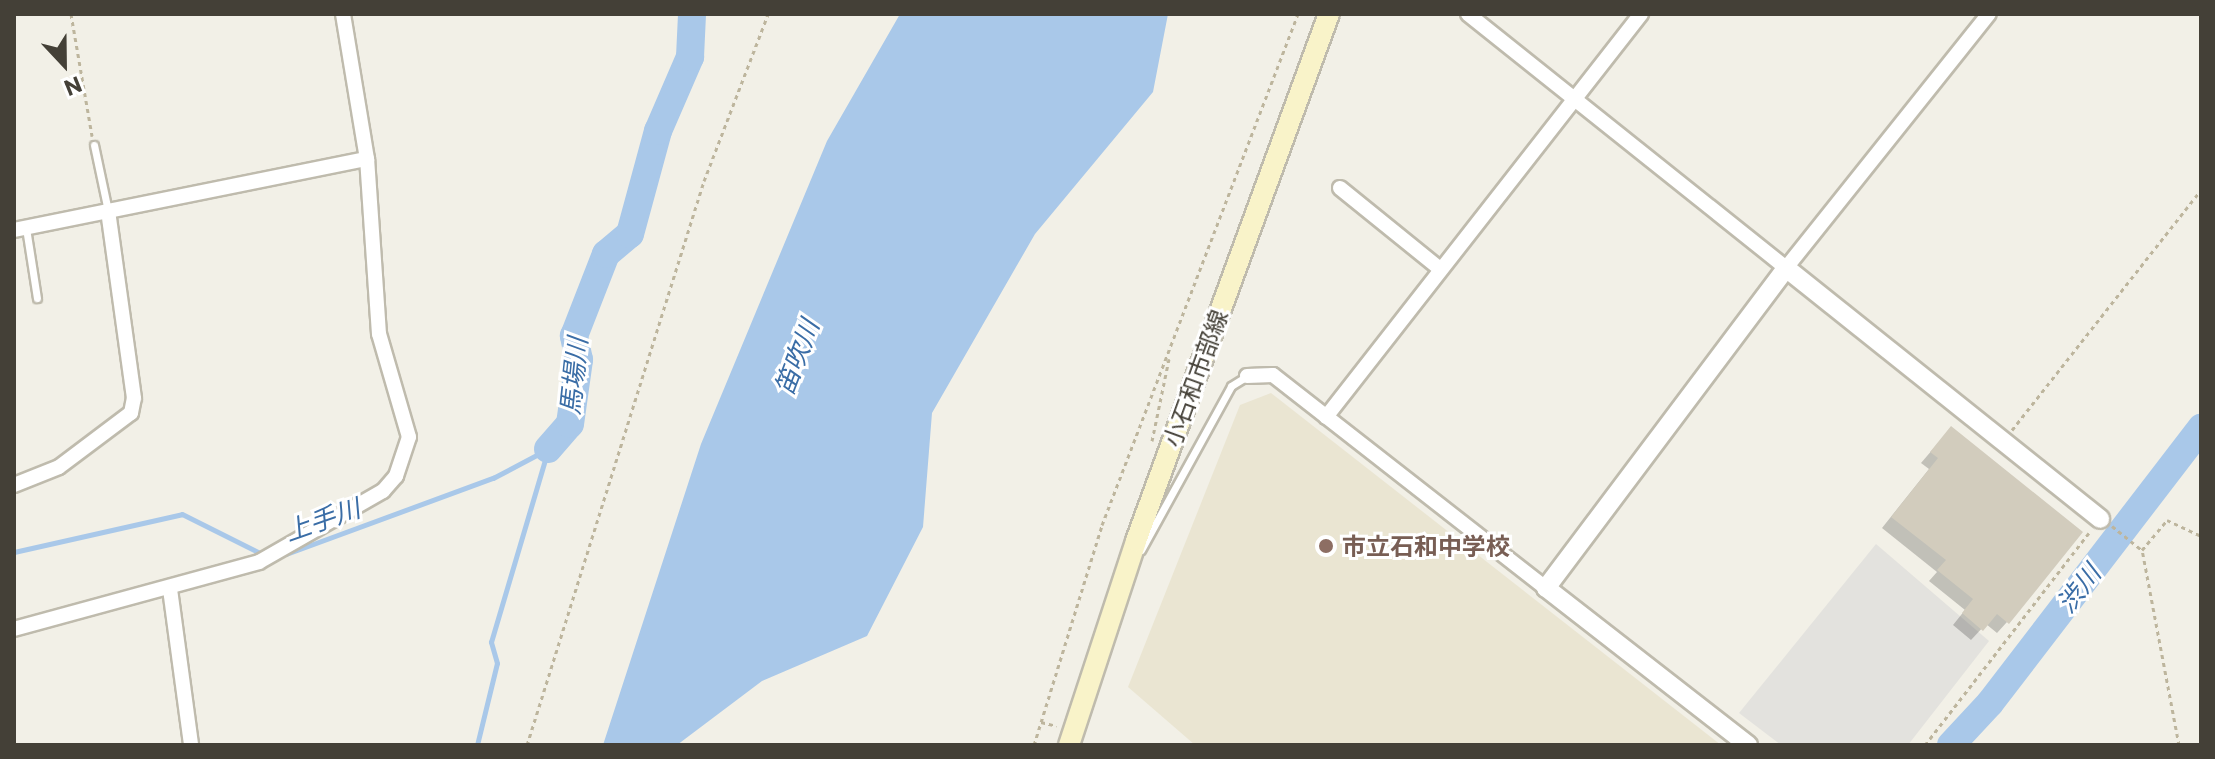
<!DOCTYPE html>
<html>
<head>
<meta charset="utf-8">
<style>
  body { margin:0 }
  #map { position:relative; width:2215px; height:759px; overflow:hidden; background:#f2f0e7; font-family:Commissioner,"Noto Sans JP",sans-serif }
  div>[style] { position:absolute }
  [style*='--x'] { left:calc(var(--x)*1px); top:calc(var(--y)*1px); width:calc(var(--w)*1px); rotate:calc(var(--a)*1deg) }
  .education>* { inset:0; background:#eae5d2 }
  .parking>* { inset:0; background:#e3e2de }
  .water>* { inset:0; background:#a9c8e9 }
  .shadow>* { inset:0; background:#0003 }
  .stream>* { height:5px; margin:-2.5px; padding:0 2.5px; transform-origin:2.5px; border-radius:2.5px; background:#a9c8e9 }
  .river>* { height:28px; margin:-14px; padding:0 14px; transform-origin:14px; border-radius:14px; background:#a9c8e9 }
  .building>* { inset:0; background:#d2ccbd }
  .path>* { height:3px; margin-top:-1.5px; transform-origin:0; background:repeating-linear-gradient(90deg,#bdb59d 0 4px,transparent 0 8px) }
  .roads { filter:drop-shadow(2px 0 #bfbbad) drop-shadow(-2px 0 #bfbbad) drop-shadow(0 2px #bfbbad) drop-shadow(0 -2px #bfbbad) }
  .service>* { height:7px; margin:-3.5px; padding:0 3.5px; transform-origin:3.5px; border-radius:3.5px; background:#fff }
  .minor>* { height:14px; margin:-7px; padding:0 7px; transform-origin:7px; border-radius:7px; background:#fff }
  .tertiary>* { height:18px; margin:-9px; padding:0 9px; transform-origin:9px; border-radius:9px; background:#fff }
  .secondary>* { height:20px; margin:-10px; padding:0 10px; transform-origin:10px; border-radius:10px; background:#f9f3c9 }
  .dots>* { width:22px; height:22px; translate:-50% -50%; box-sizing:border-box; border:4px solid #fff; border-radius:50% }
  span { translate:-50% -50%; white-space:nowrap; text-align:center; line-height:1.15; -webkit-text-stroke:6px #fff; paint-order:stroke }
  .street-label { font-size:24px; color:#444037 }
  .education-label { font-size:24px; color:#785e54; font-weight:700 }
  .left { translate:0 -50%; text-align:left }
  .water-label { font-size:26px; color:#3a6da6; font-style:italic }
  .frame { position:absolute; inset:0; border:16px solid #444037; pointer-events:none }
  .north { position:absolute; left:24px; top:24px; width:80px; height:80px; -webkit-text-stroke:6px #fff; paint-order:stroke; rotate:158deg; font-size:22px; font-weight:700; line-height:32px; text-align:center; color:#444037 }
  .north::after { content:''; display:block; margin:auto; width:28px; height:36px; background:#444037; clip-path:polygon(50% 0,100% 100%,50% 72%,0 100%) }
</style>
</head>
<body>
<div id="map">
  <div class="education">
    <i style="clip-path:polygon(1271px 393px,1721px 745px,1195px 745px,1128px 687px,1240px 405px)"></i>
  </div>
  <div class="parking">
    <i style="clip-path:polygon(1876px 544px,1989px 641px,1908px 745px,1781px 745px,1739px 713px)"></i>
  </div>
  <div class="water">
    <i style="clip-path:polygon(900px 14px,1168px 14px,1153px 92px,1035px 234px,932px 413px,923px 527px,867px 636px,762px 681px,677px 745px,603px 745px,701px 444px,827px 141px)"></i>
  </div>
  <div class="shadow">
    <i style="clip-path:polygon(1951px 428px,2007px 622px,1997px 633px,1986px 624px,1971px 640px,1953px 625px,1965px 610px,1929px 581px,1937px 572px,1882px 528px,1929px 469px,1921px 463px)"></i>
  </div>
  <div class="stream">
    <i style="--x:14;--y:552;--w:172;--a:-12.7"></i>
    <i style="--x:182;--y:514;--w:92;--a:26.6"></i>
    <i style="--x:286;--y:554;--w:221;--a:-20.2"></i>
    <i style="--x:493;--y:478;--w:62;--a:-27.8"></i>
    <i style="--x:477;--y:745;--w:84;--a:-76.3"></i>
    <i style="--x:497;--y:663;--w:22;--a:-106"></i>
    <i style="--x:491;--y:642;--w:201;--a:-73.5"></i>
  </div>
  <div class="river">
    <i style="--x:548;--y:449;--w:33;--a:-49"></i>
    <i style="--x:570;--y:424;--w:65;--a:-82"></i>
    <i style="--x:579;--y:360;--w:25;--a:-102"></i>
    <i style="--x:574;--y:336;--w:88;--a:-68.7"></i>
    <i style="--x:606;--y:254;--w:31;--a:-40"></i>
    <i style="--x:630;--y:234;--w:107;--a:-74.8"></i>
    <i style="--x:658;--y:131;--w:81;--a:-66.6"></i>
    <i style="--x:690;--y:57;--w:43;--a:-87.3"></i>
    <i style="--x:1951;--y:745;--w:57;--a:-47.1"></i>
    <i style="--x:1990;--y:703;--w:347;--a:-52.5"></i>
  </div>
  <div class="building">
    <i style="clip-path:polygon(1951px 426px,2083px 532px,2009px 624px,1997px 614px,1983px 631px,1962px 613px,1973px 599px,1937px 570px,1946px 560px,1891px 517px,1938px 458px,1930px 452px)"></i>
  </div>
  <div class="path">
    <i style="--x:71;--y:14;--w:124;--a:80.2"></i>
    <i style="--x:2012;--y:430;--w:305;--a:-51.8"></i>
    <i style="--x:1152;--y:441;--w:84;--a:-78.3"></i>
    <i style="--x:2112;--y:526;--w:38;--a:39"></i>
    <i style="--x:1041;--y:722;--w:16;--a:14"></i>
    <i style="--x:527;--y:745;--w:591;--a:-72.58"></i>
    <i style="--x:704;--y:181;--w:179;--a:-69"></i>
    <i style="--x:1034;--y:745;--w:230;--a:-72.8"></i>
    <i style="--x:1102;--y:525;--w:547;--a:-69.02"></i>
    <i style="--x:1925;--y:745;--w:268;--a:-52.3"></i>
    <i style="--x:2179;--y:745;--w:198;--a:-100.7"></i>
    <i style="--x:2142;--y:550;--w:39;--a:-50"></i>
    <i style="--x:2167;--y:520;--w:38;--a:25"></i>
  </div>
  <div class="roads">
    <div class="service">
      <i style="--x:94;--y:145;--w:67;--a:78"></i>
      <i style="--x:26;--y:228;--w:71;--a:81.1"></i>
      <i style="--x:1141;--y:550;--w:187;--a:-61.2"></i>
      <i style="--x:1231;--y:386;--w:19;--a:-32"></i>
    </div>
    <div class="minor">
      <i style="--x:1468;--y:14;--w:407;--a:38.6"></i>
      <i style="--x:1786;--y:268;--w:325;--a:-51.4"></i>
      <i style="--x:1340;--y:188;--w:129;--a:39"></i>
      <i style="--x:14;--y:230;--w:360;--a:-11.4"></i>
      <i style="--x:1247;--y:376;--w:26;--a:-2"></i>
      <i style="--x:1273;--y:375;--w:346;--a:38"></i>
      <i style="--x:1326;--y:417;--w:512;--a:-51.99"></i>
      <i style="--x:14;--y:485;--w:48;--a:-21.8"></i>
      <i style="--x:59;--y:467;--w:90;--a:-36.9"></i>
      <i style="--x:131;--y:413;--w:15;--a:-79"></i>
      <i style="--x:134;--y:398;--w:189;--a:-97.9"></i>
      <i style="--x:170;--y:589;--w:157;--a:82.3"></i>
      <i style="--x:14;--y:629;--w:254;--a:-15.3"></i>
      <i style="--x:259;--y:562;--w:143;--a:-29.8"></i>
      <i style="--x:383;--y:491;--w:20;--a:-49"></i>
      <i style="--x:396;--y:476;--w:41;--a:-71.6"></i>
      <i style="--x:409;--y:437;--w:107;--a:-106.2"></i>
      <i style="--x:379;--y:334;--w:175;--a:-93.9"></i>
      <i style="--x:367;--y:159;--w:147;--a:-99.4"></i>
    </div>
    <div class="tertiary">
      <i style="--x:1748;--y:745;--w:256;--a:-142.1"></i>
      <i style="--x:1546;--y:588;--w:400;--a:-53.1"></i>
      <i style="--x:1786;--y:268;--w:402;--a:38.6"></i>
    </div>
    <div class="secondary">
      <i style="--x:1069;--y:745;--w:215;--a:-71.8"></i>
      <i style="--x:1136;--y:541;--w:561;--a:-69.89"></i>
    </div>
  </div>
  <div class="dots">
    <i style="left:1326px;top:546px;background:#8d6e63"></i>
  </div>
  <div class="street-label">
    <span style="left:1195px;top:378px;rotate:-70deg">小石和市部線</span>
  </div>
  <div class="education-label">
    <span class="left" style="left:1342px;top:546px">市立石和中学校</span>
  </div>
  <div class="water-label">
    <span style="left:796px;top:357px;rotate:-69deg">笛吹川</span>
    <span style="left:573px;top:376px;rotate:-84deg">馬場川</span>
    <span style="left:322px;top:519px;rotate:-19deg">上手川</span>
    <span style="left:2078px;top:588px;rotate:-52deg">渋川</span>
  </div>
  <div class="frame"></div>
  <div class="north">N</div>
</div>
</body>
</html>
